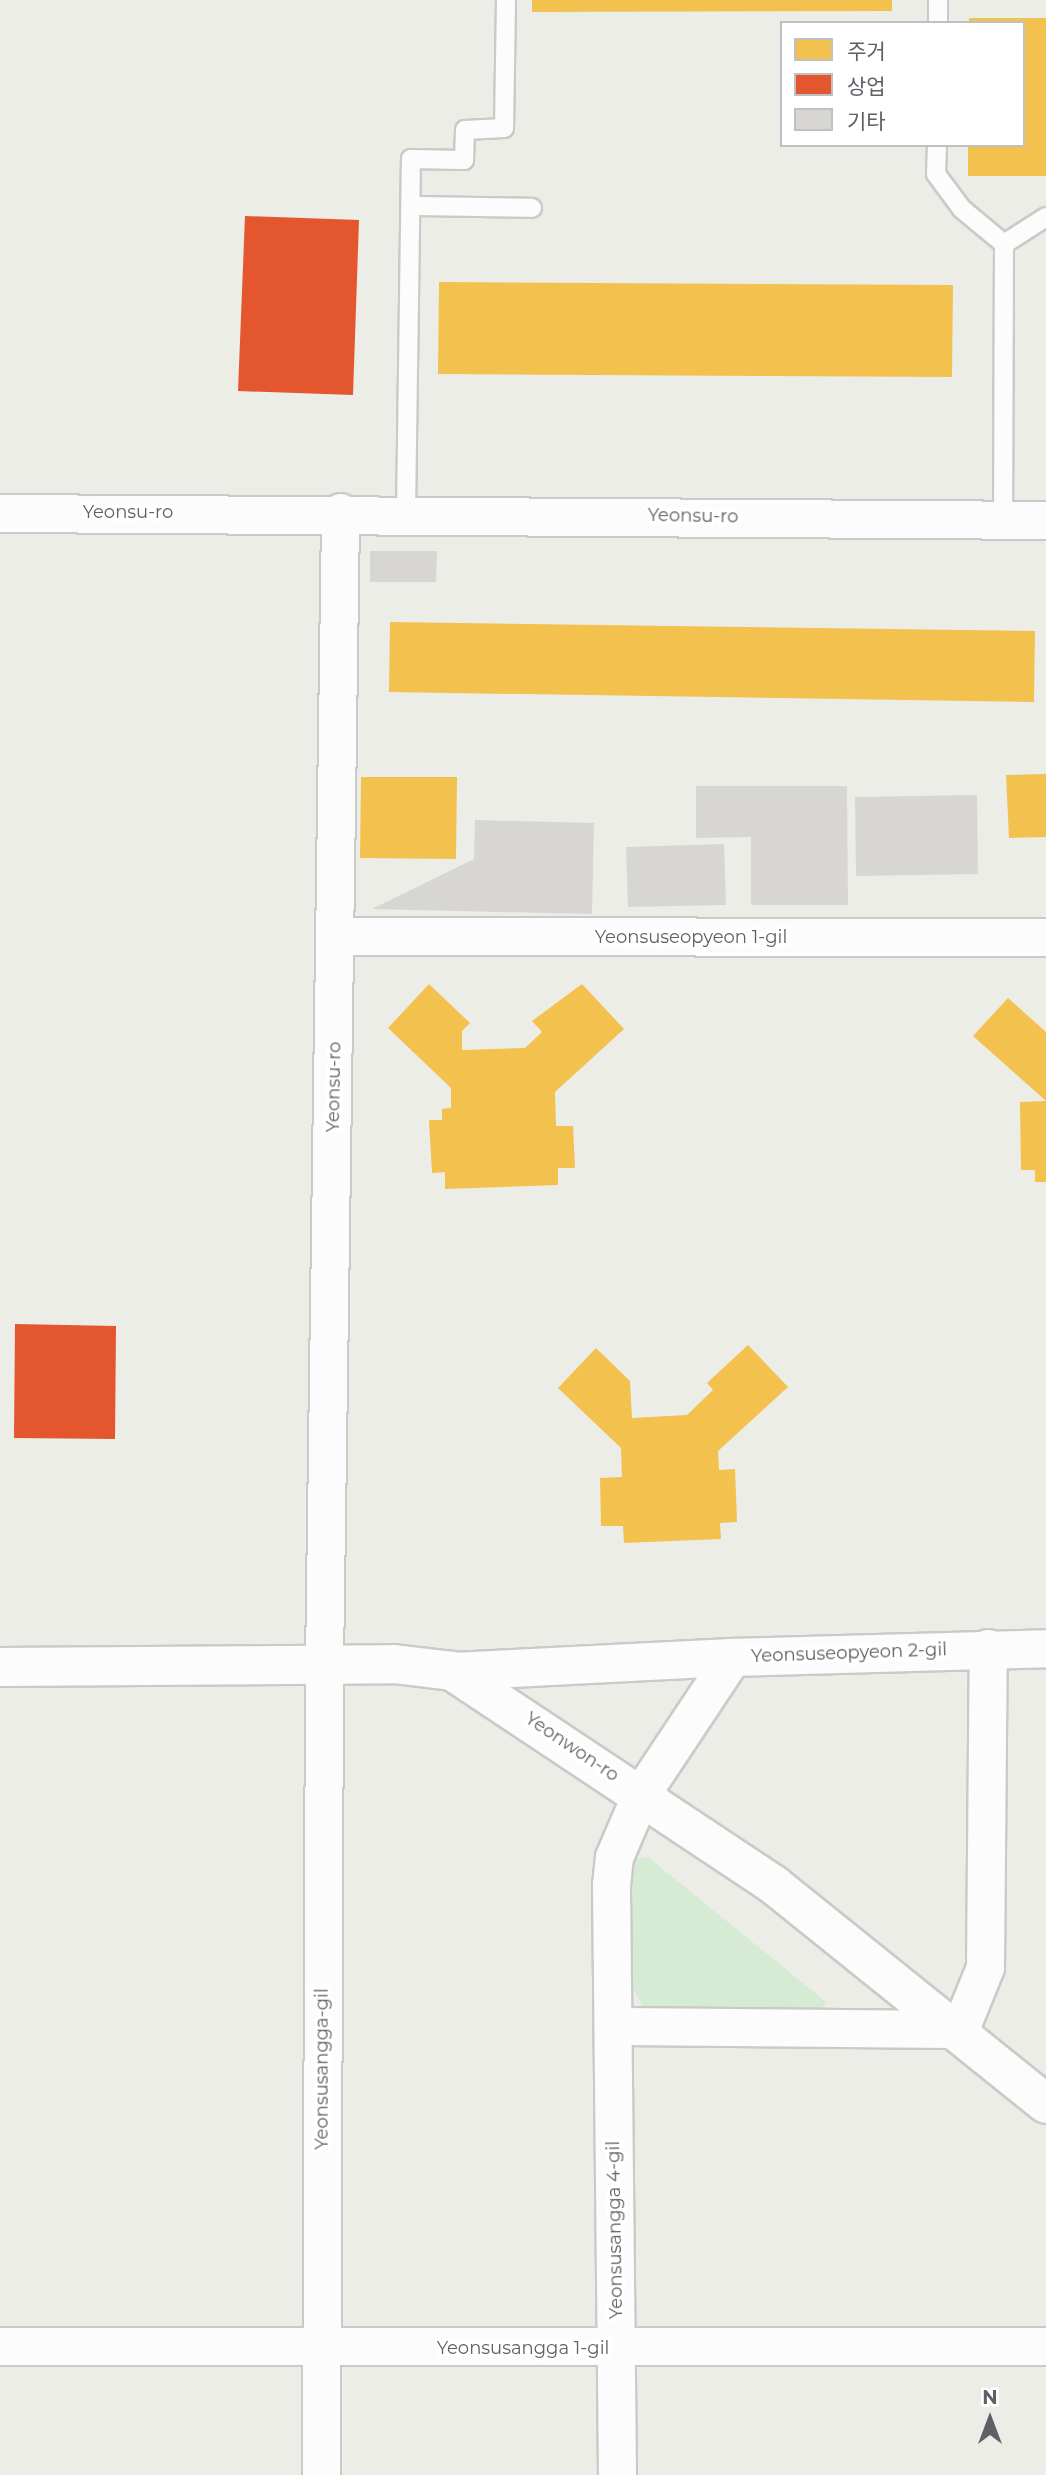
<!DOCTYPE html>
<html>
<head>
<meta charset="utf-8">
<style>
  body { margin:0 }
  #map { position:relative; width:1046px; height:2475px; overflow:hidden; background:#edede8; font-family:Montserrat,"Noto Sans KR",sans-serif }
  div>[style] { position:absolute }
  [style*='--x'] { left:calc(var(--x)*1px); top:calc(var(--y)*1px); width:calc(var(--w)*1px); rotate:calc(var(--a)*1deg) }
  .green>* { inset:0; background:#d5ebd3 }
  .homes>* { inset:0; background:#f2c14e }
  .shops>* { inset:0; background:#e4572e }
  .building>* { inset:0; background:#d7d6d3 }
  .roads { filter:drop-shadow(2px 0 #cacac8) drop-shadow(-2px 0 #cacac8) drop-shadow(0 2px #cacac8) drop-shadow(0 -2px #cacac8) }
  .service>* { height:18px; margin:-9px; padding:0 9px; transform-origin:9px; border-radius:9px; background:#fcfcfc }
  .minor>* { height:37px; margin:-18.5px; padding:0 18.5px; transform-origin:18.5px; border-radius:18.5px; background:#fcfcfc }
  .tertiary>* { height:38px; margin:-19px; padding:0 19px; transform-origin:19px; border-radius:19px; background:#fcfcfc }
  span { translate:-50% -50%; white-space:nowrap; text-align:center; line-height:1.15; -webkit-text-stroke:7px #fff; paint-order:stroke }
  .street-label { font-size:18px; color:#5d6166 }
  .legend { position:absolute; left:780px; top:21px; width:245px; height:126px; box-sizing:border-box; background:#fff; border:2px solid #bec0c2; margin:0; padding:9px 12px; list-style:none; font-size:21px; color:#5d6166 }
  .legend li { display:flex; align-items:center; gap:14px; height:35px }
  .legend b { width:35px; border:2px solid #bec0c2 }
  .north { position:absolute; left:955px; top:2384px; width:70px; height:70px; -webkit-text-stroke:5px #fff; paint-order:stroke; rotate:0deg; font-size:19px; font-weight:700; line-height:28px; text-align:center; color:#5d6166 }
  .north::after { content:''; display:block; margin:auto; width:24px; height:32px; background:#5d6166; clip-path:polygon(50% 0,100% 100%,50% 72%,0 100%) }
</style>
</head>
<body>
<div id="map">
  <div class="green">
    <i style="clip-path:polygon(648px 1857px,826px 2002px,819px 2013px,646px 2011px,633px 1988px,633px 1859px)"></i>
  </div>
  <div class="homes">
    <i style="clip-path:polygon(532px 0,892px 0,892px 11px,532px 12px)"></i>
    <i style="clip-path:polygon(969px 18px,1046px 18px,1046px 176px,968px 176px,968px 145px,1023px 145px,1023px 23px,969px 23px)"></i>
    <i style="clip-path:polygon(439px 282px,953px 285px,952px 377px,438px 374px)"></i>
    <i style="clip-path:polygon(390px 622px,1035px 631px,1034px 702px,389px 692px)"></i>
    <i style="clip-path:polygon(1046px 774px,1046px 837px,1009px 838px,1006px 775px)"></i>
    <i style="clip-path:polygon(361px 777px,457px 777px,456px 859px,360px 858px)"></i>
    <i style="clip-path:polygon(429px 984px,470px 1023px,462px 1031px,462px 1050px,525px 1048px,542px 1032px,532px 1021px,582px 984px,624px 1029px,555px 1092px,556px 1126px,573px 1126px,575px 1168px,558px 1168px,558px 1185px,445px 1189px,445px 1172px,432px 1173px,429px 1120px,442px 1120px,442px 1109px,451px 1108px,451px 1088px,388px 1028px)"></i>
    <i style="clip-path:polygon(1008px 998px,1046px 1032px,1046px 1182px,1035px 1182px,1035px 1170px,1021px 1170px,1020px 1102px,1046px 1101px,973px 1036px)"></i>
    <i style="clip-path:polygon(748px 1345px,788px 1387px,718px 1451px,719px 1470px,735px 1469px,737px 1522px,720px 1523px,721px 1539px,624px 1543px,623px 1526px,601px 1526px,600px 1478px,622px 1477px,621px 1448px,558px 1388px,596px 1348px,630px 1381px,632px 1418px,687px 1415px,713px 1390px,707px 1383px)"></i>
  </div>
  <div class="shops">
    <i style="clip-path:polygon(245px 216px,359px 220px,353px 395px,238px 391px)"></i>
    <i style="clip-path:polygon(15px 1324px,116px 1326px,115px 1439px,14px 1438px)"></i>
  </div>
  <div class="building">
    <i style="clip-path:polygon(370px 551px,437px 551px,436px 582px,370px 582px)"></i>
    <i style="clip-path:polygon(696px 786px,847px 786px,848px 905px,751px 905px,751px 837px,696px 838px)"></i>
    <i style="clip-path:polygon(977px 795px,978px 874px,856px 876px,855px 797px)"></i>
    <i style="clip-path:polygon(475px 820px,594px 823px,592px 914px,372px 909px,474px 859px)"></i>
    <i style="clip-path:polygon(724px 844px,726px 905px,628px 907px,626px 847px)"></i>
  </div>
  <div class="roads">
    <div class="service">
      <i style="--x:938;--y:23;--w:23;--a:-90"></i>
      <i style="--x:937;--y:145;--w:29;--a:92"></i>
      <i style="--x:936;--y:174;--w:44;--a:53.4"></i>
      <i style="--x:962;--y:209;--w:55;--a:39.8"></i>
      <i style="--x:1004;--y:244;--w:275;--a:90.2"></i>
      <i style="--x:411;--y:206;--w:121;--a:0.9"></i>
      <i style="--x:1004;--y:244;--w:50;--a:-32.7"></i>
      <i style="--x:406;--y:513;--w:354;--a:-89.2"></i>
      <i style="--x:411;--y:159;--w:53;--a:1.1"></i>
      <i style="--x:464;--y:160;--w:30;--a:-88"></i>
      <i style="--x:465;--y:130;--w:39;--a:-3"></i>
      <i style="--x:504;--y:128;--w:128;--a:-89.1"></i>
    </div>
    <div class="minor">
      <i style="--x:0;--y:513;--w:1046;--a:0.38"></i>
      <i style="--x:336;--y:936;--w:710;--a:0.08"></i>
      <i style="--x:452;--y:1671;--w:280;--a:-2.9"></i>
      <i style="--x:613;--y:2026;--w:347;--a:0.5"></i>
      <i style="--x:960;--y:2029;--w:67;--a:-68"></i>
      <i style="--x:985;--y:1967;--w:319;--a:-89.5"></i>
      <i style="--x:0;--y:2346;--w:1046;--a:0"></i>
      <i style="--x:321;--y:2475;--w:812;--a:-89.79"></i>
      <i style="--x:324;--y:1663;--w:1151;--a:-89.2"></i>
      <i style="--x:617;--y:2475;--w:590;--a:-90.58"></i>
      <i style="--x:611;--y:1885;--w:28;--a:-84"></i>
      <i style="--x:614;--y:1857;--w:69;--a:-66.8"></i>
      <i style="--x:641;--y:1794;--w:164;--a:-56.4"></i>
      <i style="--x:732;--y:1657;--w:314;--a:-1.6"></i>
    </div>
    <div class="tertiary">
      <i style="--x:0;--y:1667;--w:394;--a:-0.4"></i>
      <i style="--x:394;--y:1664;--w:58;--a:6.9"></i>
      <i style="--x:452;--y:1671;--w:387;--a:33.6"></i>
      <i style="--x:774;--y:1885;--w:349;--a:38.8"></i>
    </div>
  </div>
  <div class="street-label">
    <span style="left:128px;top:512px">Yeonsu-ro</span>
    <span style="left:693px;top:516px;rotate:1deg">Yeonsu-ro</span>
    <span style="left:691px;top:937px">Yeonsuseopyeon 1-gil</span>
    <span style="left:334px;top:1087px;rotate:-89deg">Yeonsu-ro</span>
    <span style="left:849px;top:1653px;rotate:-2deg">Yeonsuseopyeon 2-gil</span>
    <span style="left:572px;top:1747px;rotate:34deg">Yeonwon-ro</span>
    <span style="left:322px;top:2069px;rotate:-90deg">Yeonsusangga-gil</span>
    <span style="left:615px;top:2230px;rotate:-91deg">Yeonsusangga 4-gil</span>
    <span style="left:523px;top:2348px">Yeonsusangga 1-gil</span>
  </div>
  <ul class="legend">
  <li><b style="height:19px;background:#f2c14e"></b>주거</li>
  <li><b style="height:19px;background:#e4572e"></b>상업</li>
  <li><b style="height:19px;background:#d7d6d3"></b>기타</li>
  </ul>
  <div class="north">N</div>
</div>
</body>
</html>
